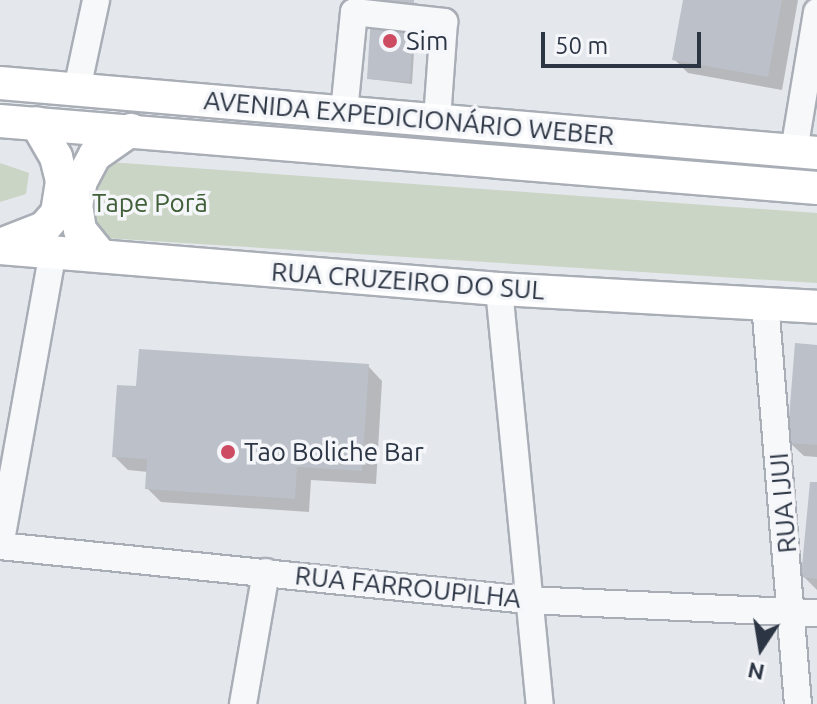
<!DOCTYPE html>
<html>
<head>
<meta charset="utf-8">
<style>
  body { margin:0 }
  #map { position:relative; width:817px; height:704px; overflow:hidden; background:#e4e7ec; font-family:Ubuntu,sans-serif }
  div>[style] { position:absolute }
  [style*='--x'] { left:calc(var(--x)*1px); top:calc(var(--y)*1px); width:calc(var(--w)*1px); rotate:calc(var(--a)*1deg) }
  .green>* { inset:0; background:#cad5c5 }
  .shadow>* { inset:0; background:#0003 }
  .building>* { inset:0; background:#bbc0c9 }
  .roads { filter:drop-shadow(2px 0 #a9aeb6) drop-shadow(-2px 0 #a9aeb6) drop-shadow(0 2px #a9aeb6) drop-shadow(0 -2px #a9aeb6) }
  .minor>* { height:26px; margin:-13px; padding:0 13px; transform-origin:13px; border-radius:13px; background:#f7f8fa }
  .major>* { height:32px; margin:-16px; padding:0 16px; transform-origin:16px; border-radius:16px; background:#fff }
  .dots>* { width:22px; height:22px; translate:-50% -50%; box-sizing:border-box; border:4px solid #f4f6f9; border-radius:50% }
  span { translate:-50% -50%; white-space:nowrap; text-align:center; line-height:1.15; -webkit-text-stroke:7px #f4f6f9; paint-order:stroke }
  .poi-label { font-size:26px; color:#2c3544 }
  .left { translate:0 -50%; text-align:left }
  .street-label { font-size:26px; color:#2c3544 }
  .park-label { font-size:26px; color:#416039 }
  .north { position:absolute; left:721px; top:608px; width:80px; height:80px; -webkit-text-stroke:6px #f4f6f9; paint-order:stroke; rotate:192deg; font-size:22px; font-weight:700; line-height:32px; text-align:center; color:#2c3544 }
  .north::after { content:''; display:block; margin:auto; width:28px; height:36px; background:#2c3544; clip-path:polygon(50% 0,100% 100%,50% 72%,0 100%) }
  .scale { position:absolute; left:541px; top:32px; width:160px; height:36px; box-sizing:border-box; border:4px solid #2c3544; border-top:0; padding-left:10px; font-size:24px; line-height:28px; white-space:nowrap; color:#2c3544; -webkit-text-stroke:6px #f4f6f9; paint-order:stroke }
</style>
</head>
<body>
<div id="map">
  <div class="green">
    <i style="clip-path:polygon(109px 162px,817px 213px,817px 283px,104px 238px,90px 225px,98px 175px)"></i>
    <i style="clip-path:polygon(0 163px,29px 173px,26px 194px,0 202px)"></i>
  </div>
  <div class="shadow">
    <i style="clip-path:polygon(374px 0,417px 3px,412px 84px,369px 79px)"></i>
    <i style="clip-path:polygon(685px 0,798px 0,782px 90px,688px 73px,674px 59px)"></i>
    <i style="clip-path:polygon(817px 347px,817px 457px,804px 456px,789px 442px)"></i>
    <i style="clip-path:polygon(368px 366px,382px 381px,376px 484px,311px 480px,309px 512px,161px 502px,147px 488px,148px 472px,128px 470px,114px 456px,138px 388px)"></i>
    <i style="clip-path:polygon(817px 484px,817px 590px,804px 577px)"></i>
  </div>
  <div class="building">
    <i style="clip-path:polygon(372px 0,414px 0,410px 82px,367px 79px)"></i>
    <i style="clip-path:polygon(683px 0,782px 0,768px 77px,672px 60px)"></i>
    <i style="clip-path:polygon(795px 343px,817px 345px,817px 445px,787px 443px)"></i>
    <i style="clip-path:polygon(139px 349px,369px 364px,362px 471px,297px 467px,295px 499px,145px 489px,147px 459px,112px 457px,117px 385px,136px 386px)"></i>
    <i style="clip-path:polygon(810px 482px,817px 482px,817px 579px,801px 577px)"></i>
  </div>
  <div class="roads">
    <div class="minor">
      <i style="--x:77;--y:89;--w:91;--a:-77.9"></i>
      <i style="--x:344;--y:112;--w:100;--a:-84.3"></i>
      <i style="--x:354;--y:12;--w:91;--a:6.3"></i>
      <i style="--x:444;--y:22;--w:98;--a:94.1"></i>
      <i style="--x:794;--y:151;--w:141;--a:-80.6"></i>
      <i style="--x:499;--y:289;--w:417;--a:84.4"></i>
      <i style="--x:765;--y:303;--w:402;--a:85.3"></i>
      <i style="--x:0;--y:546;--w:530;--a:5.85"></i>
      <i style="--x:527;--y:600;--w:290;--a:2.6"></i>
      <i style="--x:0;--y:546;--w:300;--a:-79.8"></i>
      <i style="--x:243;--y:704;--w:134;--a:-80.1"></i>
    </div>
    <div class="major">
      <i style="--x:0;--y:83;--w:820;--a:4.9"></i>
      <i style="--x:0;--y:121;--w:820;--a:4.69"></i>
      <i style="--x:3;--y:244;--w:44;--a:-21.3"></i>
      <i style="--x:44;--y:228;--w:20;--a:-49"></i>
      <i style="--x:57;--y:213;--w:32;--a:-81"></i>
      <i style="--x:62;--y:181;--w:25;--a:-104"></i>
      <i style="--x:56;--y:157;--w:39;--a:-120"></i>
      <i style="--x:0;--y:248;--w:501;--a:4.7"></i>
      <i style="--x:499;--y:289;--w:319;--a:3.2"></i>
      <i style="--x:101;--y:256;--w:33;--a:-129"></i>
      <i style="--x:80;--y:230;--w:24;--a:-99"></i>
      <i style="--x:76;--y:206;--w:25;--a:-79"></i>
      <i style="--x:81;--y:181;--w:30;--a:-62"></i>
      <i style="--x:95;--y:155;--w:44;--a:-34.8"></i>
    </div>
  </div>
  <div class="dots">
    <i style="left:390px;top:41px;background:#cd4c61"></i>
    <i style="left:228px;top:452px;background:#cd4c61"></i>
  </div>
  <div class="poi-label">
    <span class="left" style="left:406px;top:41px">Sim</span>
    <span class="left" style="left:244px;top:452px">Tao Boliche Bar</span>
  </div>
  <div class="street-label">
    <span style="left:409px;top:118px;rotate:5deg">AVENIDA EXPEDICIONÁRIO WEBER</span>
    <span style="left:408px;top:281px;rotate:4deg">RUA CRUZEIRO DO SUL</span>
    <span style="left:783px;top:503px;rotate:-95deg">RUA IJUI</span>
    <span style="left:408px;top:587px;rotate:6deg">RUA FARROUPILHA</span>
  </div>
  <div class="park-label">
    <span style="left:150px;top:203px">Tape Porã</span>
  </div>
  <div class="north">N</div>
  <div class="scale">50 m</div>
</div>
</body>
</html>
